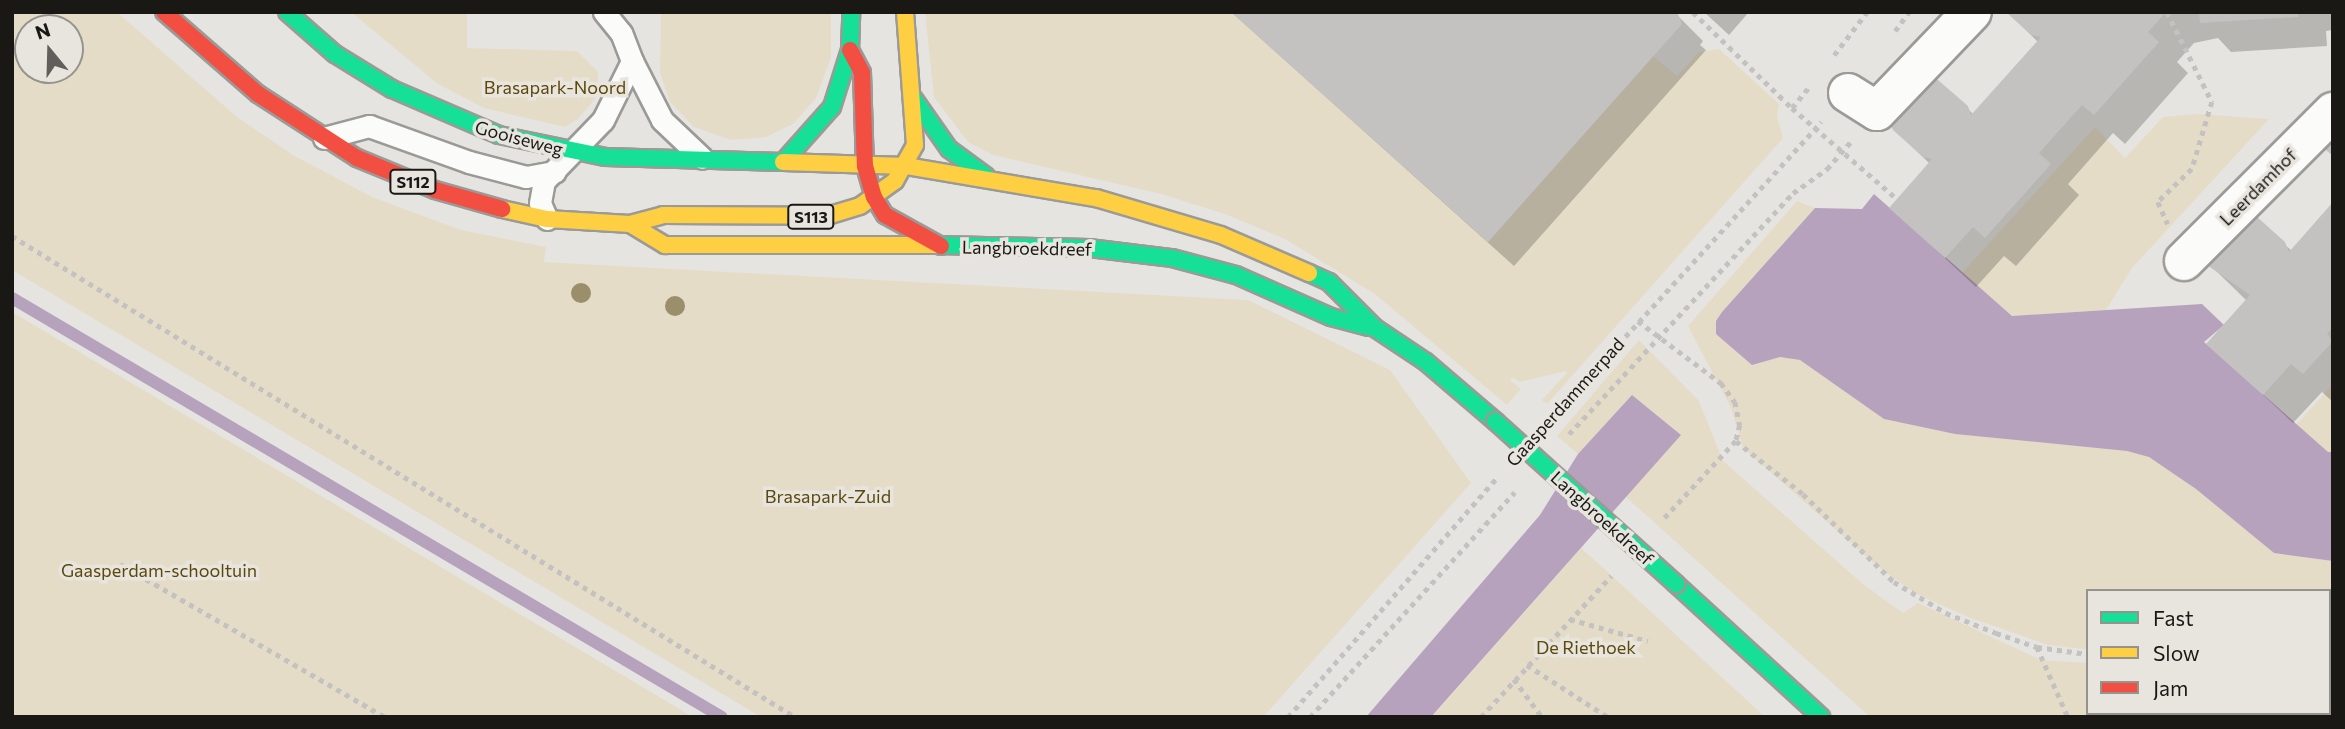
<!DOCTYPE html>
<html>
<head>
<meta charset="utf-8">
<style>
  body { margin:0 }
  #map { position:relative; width:2345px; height:729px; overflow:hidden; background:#e6e4e0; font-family:Commissioner,sans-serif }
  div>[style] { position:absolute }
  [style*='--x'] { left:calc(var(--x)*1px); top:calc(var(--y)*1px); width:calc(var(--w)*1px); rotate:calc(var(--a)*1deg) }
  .green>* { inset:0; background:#e5dcc7 }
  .water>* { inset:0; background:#b6a2bd }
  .shadow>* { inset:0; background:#0003 }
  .stream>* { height:12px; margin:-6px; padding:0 6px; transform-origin:6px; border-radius:6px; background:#b6a2bd }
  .building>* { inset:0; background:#c4c2c0 }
  .path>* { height:4.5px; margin-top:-2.25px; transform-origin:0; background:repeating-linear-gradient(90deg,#c3c2c1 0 5px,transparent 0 10px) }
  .roads { filter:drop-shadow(2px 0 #9b9a97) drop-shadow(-2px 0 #9b9a97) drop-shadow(0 2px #9b9a97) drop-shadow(0 -2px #9b9a97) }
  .lane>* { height:21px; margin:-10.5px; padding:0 10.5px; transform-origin:10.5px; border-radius:10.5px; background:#fbfbfa }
  .street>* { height:38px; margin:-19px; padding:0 19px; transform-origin:19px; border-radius:19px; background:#fbfbfa }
  .fast>* { height:16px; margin:-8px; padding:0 8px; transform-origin:8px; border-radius:8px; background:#16e098 }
  .slow>* { height:16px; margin:-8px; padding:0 8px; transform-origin:8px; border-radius:8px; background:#ffcf43 }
  .jam>* { height:16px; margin:-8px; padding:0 8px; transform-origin:8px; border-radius:8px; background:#f24e42 }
  .bridges { filter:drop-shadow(2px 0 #9b9a97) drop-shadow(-2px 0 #9b9a97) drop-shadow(0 2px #9b9a97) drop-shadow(0 -2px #9b9a97) }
  .fast-bridge>* { height:16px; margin:-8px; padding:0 8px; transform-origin:8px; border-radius:8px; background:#16e098 }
  .trees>* { width:20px; height:20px; margin:-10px; border-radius:50%; background:#9b8e6b }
  span { translate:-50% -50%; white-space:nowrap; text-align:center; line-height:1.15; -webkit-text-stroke:7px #e8e5de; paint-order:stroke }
  .shield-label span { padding:2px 5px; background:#e8e5de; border:2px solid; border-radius:5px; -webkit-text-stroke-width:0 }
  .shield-label { font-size:16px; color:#191815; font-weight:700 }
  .park-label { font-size:18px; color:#5d480c }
  .street-label { font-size:18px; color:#191815 }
  .frame { position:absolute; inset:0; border:14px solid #191815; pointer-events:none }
  .legend { position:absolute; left:2086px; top:589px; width:245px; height:126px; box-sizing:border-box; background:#e8e5de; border:2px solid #95938e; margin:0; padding:9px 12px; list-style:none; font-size:21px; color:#191815 }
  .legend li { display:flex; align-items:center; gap:14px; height:35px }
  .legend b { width:35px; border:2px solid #95938e }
  .north { position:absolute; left:14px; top:14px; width:70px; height:70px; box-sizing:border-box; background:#e8e5de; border:2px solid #95938e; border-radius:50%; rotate:341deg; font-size:19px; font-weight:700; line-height:28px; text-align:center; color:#191815 }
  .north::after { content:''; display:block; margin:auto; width:24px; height:32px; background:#615f5c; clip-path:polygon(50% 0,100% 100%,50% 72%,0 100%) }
</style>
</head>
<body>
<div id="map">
  <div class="green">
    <i style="clip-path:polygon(evenodd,12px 12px,117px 12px,237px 117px,293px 155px,372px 197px,461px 230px,546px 247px,544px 262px,1248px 300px,1390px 370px,1471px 483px,1263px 717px,761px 717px,12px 270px,12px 12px,28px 28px,70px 28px,70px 70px,28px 70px,28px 28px)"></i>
    <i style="clip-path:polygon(351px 12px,467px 12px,467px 48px,577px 51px,598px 72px,598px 95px,578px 119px,565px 127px,484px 108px,438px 84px)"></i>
    <i style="clip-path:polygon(678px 12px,831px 12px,831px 58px,816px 98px,793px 124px,766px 137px,731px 140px,694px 127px,670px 102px,660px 73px,661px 14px)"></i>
    <i style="clip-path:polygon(925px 12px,1231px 12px,1488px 242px,1653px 56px,1677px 76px,1699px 52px,1719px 49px,1779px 104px,1777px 117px,1783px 138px,1547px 404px,1542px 400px,1567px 373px,1566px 371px,1520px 382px,1512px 377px,1510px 380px,1521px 389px,1507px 405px,1375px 294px,1285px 239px,1225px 214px,1161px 194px,993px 155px,968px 142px,934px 97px)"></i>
    <i style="clip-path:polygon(2197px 114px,2269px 119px,2132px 268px,2106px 310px,2012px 316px,1962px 273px,2095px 127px,2125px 158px,2163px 117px)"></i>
    <i style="clip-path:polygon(1797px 201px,1815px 208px,1722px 312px,1780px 357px,1800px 360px,1884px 419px,1955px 434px,2127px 451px,2149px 457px,2196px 489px,2274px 553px,2333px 561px,2333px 606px,2329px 591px,2088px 591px,2088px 648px,2084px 649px,2048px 645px,1968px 617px,1915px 593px,1877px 566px,1743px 448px,1731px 408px,1688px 326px)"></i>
    <i style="clip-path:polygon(12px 312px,693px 717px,12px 717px)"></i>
    <i style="clip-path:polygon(1639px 340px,1699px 401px,1723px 461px,1863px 584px,1903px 613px,1918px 603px,2041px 660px,2088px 663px,2088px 713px,2329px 713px,2333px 620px,2333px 717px,1870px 717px,1626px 497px,1680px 435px,1632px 395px,1578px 454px,1557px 436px)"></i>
    <i style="clip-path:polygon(2333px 384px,2333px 452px,2328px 453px,2297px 424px)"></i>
    <i style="clip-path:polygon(1581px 548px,1611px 575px,1765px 717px,1432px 717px)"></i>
  </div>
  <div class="water">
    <i style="clip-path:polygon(1874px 194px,2012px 316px,2202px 304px,2224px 325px,2204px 342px,2328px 452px,2333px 452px,2333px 561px,2274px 553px,2196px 489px,2149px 457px,2127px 451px,1955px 434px,1884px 419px,1800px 360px,1780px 357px,1752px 365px,1716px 334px,1716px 321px,1722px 312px,1815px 208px,1862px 209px)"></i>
    <i style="clip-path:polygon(1632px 395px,1681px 435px,1431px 717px,1366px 717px,1540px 515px,1578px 454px)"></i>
  </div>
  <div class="shadow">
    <i style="clip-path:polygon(1231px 12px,1674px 12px,1703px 41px,1700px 45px,1706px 50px,1514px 266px)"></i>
    <i style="clip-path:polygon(1704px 12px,1749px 12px,1729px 35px)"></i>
    <i style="clip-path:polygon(2008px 12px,2333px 12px,2333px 30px,2326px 31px,2327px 46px,2231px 52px,2218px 38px,2194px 43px,2177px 62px,2188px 73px,2125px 144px,2113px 133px,2068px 184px,2079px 195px,2016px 266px,2004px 256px,1976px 287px,1891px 208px,1930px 164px,1894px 129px,1966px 107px,1974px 115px,2038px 42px)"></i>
    <i style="clip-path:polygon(2333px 205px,2333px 402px,2322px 392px,2293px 423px,2209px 344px,2247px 301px,2209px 264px,2284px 244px,2292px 251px)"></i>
  </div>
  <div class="stream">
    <i style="--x:12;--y:298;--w:824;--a:30.55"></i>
  </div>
  <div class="building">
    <i style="clip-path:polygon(1231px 12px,1677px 12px,1682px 24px,1488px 242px)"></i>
    <i style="clip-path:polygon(2006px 12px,2166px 12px,2148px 32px,2159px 42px,2094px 115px,2082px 105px,2039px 153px,2051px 164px,1985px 238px,1973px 227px,1945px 258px,1889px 208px,1932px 159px,1923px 157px,1893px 130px,1889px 121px,1929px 77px,1938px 80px,1968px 106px,1971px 115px,2041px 37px,2031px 35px)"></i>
    <i style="clip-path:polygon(2199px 12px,2298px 12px,2298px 17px,2200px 23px)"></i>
    <i style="clip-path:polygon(2333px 117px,2333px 156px,2320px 145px)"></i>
    <i style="clip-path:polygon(2333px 202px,2333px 327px,2327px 334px,2333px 341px,2303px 374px,2291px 364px,2263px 395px,2206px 344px,2250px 295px,2207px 265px,2256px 216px,2285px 242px,2289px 252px)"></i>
  </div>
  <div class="path">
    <i style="--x:1693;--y:12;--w:138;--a:44.1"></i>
    <i style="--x:1792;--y:108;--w:139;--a:40.9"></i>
    <i style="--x:2167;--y:12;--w:101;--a:63.4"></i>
    <i style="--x:2212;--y:102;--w:70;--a:106.6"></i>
    <i style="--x:2192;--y:169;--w:47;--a:135.9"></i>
    <i style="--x:2158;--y:202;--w:24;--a:66"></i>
    <i style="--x:1895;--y:31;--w:24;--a:-54"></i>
    <i style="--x:1834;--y:55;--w:54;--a:-52.5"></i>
    <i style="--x:1792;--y:108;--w:27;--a:-51"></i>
    <i style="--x:12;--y:236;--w:919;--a:31.56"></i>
    <i style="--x:1638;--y:321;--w:104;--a:36.8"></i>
    <i style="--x:1721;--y:383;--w:24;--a:54"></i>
    <i style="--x:1735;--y:402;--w:24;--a:78"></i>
    <i style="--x:1740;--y:425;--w:16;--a:104"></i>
    <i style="--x:1736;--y:441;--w:109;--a:132.8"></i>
    <i style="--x:1551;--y:418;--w:401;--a:-47.6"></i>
    <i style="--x:1569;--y:434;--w:329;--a:-47.1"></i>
    <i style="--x:1793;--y:193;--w:42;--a:-35.2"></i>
    <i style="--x:1827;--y:169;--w:37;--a:-49"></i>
    <i style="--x:1736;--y:441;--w:85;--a:38.3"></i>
    <i style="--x:1803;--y:494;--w:127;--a:44"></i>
    <i style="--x:1894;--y:582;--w:61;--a:30.8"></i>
    <i style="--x:1946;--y:613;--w:54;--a:21.8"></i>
    <i style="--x:1996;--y:633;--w:43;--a:18.9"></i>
    <i style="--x:2037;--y:647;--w:51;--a:7.8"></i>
    <i style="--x:120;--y:564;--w:306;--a:30"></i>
    <i style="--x:2329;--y:614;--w:4;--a:-14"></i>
    <i style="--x:1570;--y:619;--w:81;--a:15.8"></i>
    <i style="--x:2037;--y:647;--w:77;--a:66.1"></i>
    <i style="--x:1527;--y:665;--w:96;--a:32.7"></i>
    <i style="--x:1514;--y:679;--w:47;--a:53.6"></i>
    <i style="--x:1288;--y:717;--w:320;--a:-48.9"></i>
    <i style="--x:1310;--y:717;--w:304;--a:-47.7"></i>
    <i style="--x:1481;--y:717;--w:192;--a:-47.3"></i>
  </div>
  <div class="roads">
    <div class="lane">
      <i style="--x:632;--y:61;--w:66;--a:63"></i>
      <i style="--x:662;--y:120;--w:55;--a:43.5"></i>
      <i style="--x:324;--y:138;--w:47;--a:-14.9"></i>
      <i style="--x:369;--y:126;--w:106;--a:19.8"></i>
      <i style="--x:469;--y:162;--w:59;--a:14.7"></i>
      <i style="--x:526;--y:177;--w:29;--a:-10"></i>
      <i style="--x:547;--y:219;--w:17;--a:-114"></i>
      <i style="--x:540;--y:203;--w:22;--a:-80"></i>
      <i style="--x:544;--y:181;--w:85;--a:-46"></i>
      <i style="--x:603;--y:120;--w:66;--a:-63.8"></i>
      <i style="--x:632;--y:61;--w:30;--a:-111"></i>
      <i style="--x:621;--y:33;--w:27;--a:-129"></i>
    </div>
    <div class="street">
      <i style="--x:1848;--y:93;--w:34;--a:32"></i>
      <i style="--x:1877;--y:111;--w:137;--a:-46.2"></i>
      <i style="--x:2184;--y:261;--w:211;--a:-45"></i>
    </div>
    <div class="fast">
      <i style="--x:287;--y:12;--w:64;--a:41.2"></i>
      <i style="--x:335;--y:54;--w:67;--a:31.6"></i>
      <i style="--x:392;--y:89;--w:116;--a:23.3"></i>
      <i style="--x:499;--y:135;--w:108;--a:11.7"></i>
      <i style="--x:605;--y:157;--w:178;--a:1.6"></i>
      <i style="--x:783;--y:162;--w:74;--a:-48.3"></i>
      <i style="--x:832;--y:107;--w:60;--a:-72.5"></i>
      <i style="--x:850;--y:50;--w:38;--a:-88"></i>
      <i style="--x:914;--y:99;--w:61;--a:55"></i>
      <i style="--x:949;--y:149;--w:46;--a:36.1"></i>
      <i style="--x:935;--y:245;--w:154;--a:1.1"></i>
      <i style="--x:1089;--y:248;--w:84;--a:6.9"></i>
      <i style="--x:1172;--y:258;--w:66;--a:14.9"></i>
      <i style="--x:1236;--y:275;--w:104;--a:23.9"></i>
      <i style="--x:1331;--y:317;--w:39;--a:15"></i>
      <i style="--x:1309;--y:273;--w:22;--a:24"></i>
      <i style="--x:1329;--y:282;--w:65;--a:45"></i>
      <i style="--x:1375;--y:328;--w:61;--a:33.7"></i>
      <i style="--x:1426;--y:362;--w:91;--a:40.5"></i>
      <i style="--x:1676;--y:584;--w:197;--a:42.5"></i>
    </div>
    <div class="slow">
      <i style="--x:783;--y:162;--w:123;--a:1.9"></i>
      <i style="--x:906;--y:166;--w:193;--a:9.6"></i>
      <i style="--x:1096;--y:198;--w:130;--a:16.5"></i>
      <i style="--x:1221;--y:235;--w:96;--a:23.4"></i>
      <i style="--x:502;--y:209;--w:46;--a:12.5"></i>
      <i style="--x:547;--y:219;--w:83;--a:3.4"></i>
      <i style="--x:630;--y:224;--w:34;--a:-15"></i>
      <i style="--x:663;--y:215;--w:164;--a:0.3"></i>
      <i style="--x:827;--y:216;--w:34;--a:-17"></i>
      <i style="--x:860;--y:206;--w:43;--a:-35.5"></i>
      <i style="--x:895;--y:181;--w:41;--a:-60.9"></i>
      <i style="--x:915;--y:145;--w:133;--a:-94.3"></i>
      <i style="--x:630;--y:224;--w:41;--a:31"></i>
      <i style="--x:665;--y:245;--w:270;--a:0"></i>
    </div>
    <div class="jam">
      <i style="--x:164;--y:12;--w:125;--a:41.1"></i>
      <i style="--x:258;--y:94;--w:118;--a:32.9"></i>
      <i style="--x:357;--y:158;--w:84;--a:22.3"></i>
      <i style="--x:435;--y:190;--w:70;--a:15.8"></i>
      <i style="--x:850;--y:50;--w:26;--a:62"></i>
      <i style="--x:862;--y:73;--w:93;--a:88.2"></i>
      <i style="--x:865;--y:166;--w:32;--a:74"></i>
      <i style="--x:874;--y:197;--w:21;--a:59"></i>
      <i style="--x:885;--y:215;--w:64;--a:29"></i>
    </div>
  </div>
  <div class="bridges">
    <div class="fast-bridge">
      <i style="--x:1495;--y:421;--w:244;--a:42"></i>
    </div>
  </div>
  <div class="trees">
    <i style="left:581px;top:293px"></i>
    <i style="left:675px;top:306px"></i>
  </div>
  <div class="shield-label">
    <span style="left:413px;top:182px">S112</span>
    <span style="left:811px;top:217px">S113</span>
  </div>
  <div class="park-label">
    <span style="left:555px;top:87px">Brasapark-Noord</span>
    <span style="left:828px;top:496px">Brasapark-Zuid</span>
    <span style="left:159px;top:570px">Gaasperdam-schooltuin</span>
    <span style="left:1586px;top:647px">De Riethoek</span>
  </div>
  <div class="street-label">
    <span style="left:519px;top:138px;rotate:15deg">Gooiseweg</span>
    <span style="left:2258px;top:187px;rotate:-45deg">Leerdamhof</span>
    <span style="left:1027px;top:248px;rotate:1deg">Langbroekdreef</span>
    <span style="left:1565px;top:402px;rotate:-48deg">Gaasperdammerpad</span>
    <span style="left:1602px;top:518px;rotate:42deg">Langbroekdreef</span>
  </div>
  <div class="frame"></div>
  <ul class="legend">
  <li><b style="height:9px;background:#16e098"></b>Fast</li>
  <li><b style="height:9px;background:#ffcf43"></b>Slow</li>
  <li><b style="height:9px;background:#f24e42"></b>Jam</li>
  </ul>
  <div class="north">N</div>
</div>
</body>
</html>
